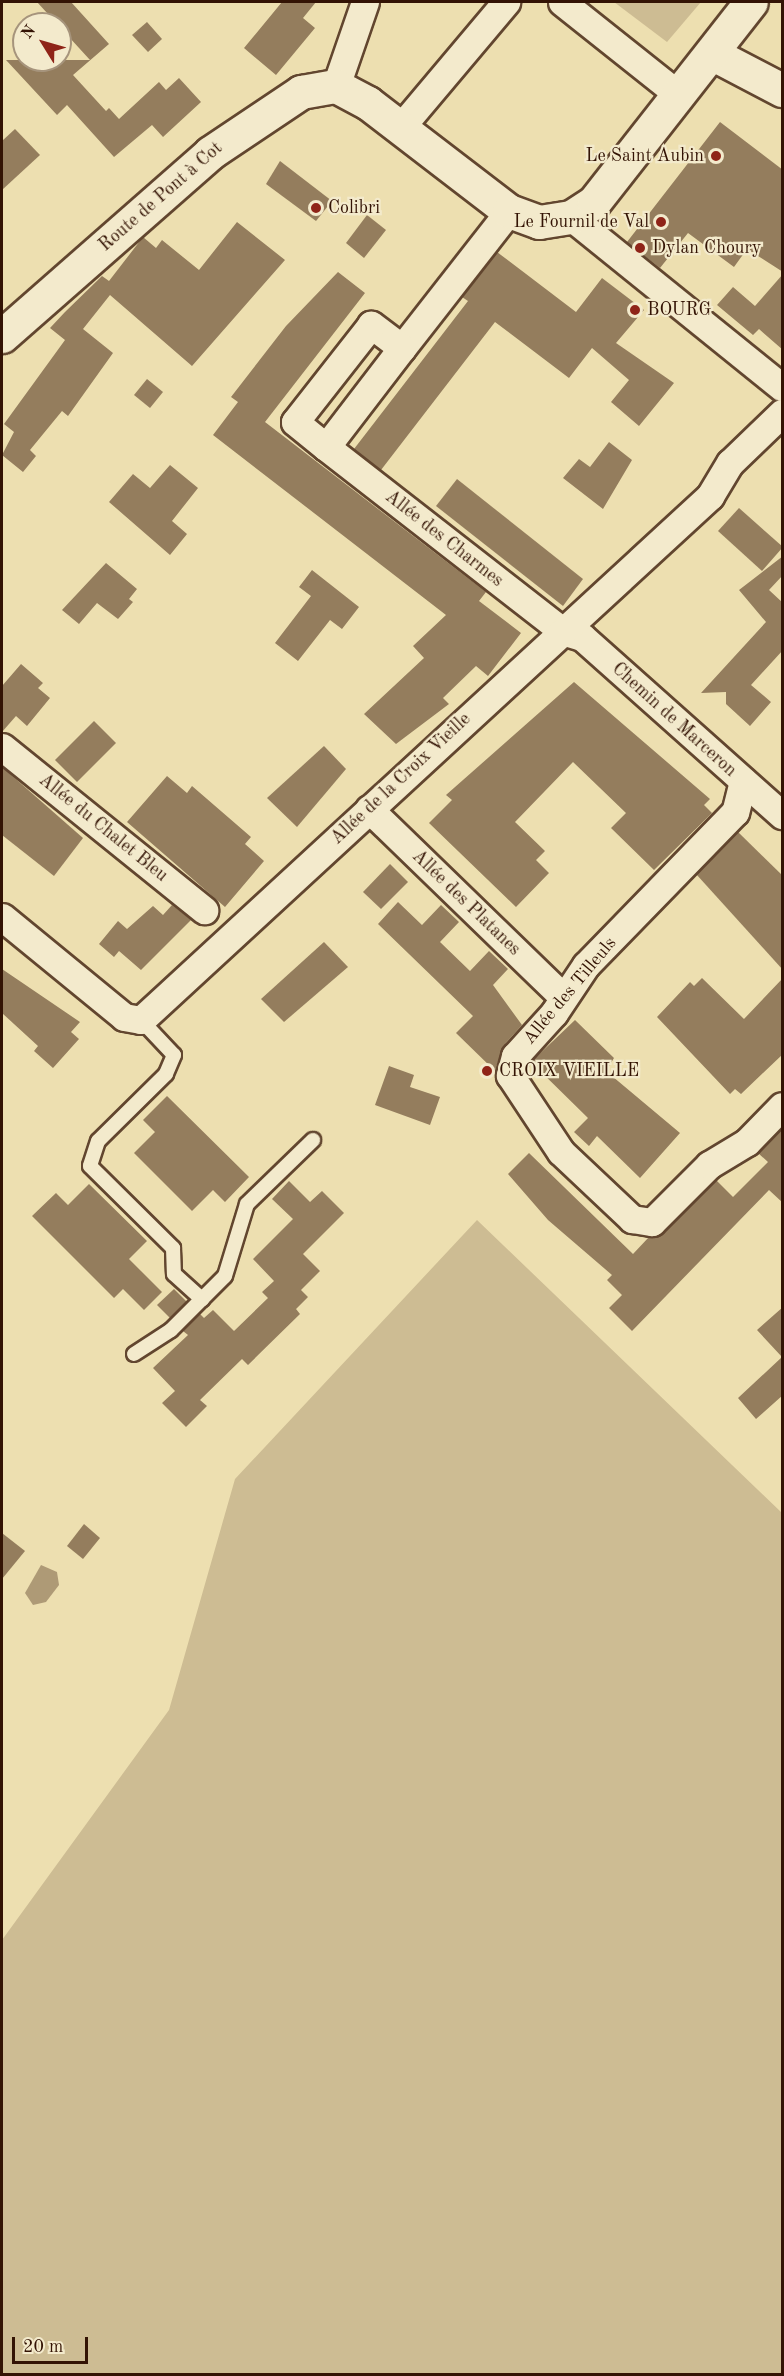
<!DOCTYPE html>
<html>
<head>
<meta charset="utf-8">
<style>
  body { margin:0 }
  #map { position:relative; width:784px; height:2376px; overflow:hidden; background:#eddfb0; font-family:"Old Standard TT",serif }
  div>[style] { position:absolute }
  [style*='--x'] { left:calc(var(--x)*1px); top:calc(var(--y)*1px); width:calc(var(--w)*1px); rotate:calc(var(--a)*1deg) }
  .green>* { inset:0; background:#cdbc93 }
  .water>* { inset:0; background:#ae9a76 }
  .building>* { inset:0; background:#947d5d }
  .roads { filter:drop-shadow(2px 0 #62462f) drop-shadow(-2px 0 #62462f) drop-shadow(0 2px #62462f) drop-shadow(0 -2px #62462f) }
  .lane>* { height:14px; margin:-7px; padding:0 7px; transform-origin:7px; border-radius:7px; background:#f3eacc }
  .street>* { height:27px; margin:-13.5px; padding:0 13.5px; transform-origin:13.5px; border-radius:13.5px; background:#f3eacc }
  .secondary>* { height:33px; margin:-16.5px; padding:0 16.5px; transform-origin:16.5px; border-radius:16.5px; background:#f3eacc }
  .dots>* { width:16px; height:16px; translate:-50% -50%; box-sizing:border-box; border:3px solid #f3eacc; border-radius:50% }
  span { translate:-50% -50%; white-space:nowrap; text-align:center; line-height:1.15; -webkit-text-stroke:4.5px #f3eacc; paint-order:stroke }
  .poi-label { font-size:18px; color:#331304 }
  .right { translate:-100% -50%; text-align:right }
  .left { translate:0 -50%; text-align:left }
  .street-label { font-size:18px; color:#331304 }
  .frame { position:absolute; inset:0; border:3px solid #331304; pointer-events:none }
  .north { position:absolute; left:12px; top:12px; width:60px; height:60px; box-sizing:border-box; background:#f3eacc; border:2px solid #a6947c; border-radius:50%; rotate:307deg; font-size:16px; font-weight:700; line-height:24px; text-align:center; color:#331304 }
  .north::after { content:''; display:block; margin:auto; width:21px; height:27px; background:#8f2418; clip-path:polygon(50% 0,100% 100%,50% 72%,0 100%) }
  .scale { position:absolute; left:12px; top:2337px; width:76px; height:27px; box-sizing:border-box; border:3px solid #331304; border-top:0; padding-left:8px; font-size:18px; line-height:21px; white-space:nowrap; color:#331304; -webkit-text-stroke:4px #f3eacc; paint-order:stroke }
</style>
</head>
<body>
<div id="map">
  <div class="green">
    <i style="clip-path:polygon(614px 2px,701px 2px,667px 42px)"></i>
    <i style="clip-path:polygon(477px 1220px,782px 1513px,782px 2374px,2px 2374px,2px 1940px,169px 1710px,235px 1479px)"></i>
  </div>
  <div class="water">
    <i style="clip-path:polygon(41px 1565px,57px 1572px,59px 1585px,46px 1602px,33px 1605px,25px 1593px)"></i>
  </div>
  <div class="building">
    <i style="clip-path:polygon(37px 2px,71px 2px,109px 44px,73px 75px,106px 111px,109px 108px,119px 119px,159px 82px,166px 90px,179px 78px,201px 102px,163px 137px,152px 125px,114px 157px,67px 105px,57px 115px,6px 60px,90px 60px)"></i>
    <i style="clip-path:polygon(282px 2px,316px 2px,303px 18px,315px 28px,276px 75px,244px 48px)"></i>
    <i style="clip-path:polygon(147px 22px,162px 39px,148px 52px,132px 35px)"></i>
    <i style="clip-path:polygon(720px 122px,783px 170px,783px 272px,747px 249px,734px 267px,688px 233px,660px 268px,627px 242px)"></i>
    <i style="clip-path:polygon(15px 129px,40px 155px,2px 190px,2px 141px)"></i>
    <i style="clip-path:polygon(280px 161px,332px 201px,316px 221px,266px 184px)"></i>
    <i style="clip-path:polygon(367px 215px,386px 230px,364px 258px,346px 243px)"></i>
    <i style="clip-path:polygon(237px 222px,285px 260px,192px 366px,110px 295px,83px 329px,113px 353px,68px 416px,62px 411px,30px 450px,36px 456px,23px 472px,2px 455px,14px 432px,4px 424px,65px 340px,50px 328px,65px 312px,102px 276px,109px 281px,143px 237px,156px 248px,162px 240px,199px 270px)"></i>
    <i style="clip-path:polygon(497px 252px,576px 312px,602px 278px,644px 310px,616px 343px,674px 383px,639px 426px,611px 402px,629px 380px,592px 348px,569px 378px,495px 322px,381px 470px,354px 449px,468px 301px,462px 297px)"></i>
    <i style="clip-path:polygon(338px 272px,365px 293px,265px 422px,486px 592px,479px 601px,521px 633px,488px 676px,476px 666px,443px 698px,449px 704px,396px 744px,364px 714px,424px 658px,413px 646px,446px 615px,213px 435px,238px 402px,231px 397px,286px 326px)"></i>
    <i style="clip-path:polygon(783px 274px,783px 350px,759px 329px,753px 335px,717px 305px,733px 287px,755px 306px)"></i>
    <i style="clip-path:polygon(147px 379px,163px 392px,150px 408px,134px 395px)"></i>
    <i style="clip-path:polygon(609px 442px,632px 460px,603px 509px,563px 478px,579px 459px,590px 467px)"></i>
    <i style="clip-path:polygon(170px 465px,198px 488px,172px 521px,187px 534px,170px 555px,109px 502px,133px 474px,150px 488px)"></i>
    <i style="clip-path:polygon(457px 479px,583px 579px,563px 606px,436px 506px)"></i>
    <i style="clip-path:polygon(739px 508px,783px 547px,762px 571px,718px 531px)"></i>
    <i style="clip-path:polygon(783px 556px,783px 575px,769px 590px,783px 603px,783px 650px,751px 685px,771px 702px,750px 726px,726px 704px,726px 692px,701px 693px,766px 622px,739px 590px)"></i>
    <i style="clip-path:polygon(106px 563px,137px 589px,129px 599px,133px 602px,118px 619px,97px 603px,79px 624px,62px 610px)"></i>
    <i style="clip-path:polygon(312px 570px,359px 607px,342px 629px,330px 620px,298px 661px,275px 643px,311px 596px,299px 587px)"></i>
    <i style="clip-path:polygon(21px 664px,43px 683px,38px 688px,50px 698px,27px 726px,16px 716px,2px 732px,2px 686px)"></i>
    <i style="clip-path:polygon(574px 682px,710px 799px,704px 805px,712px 813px,654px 870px,611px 828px,626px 813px,573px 762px,515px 822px,545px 851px,536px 860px,549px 873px,516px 907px,429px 823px,452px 800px,446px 795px)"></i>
    <i style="clip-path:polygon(94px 721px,116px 743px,77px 782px,55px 760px)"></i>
    <i style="clip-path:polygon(324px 746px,346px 769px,297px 827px,267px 798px)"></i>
    <i style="clip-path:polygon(2px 767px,83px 838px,54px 876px,2px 835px)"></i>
    <i style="clip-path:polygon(167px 776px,187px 793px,192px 786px,251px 837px,245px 844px,264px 861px,225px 907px,127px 822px)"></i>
    <i style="clip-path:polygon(738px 832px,783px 876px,783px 970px,696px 874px)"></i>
    <i style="clip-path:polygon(390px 864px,408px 882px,381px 909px,363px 892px)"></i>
    <i style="clip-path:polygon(398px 902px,422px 925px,441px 905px,459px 922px,440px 942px,470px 971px,489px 951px,508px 969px,493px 985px,522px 1025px,503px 1046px,495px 1071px,456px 1033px,473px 1016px,378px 924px)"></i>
    <i style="clip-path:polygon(172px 905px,191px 920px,141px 970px,119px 951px,114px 957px,99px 944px,118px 921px,127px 929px,153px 906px,163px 915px)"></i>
    <i style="clip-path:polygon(324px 942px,348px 967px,284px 1022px,261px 999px)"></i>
    <i style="clip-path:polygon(2px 969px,80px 1022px,71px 1032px,79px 1039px,53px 1068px,34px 1051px,38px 1046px,2px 1013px)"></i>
    <i style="clip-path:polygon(702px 978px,744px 1019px,783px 978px,783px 1054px,741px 1094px,735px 1089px,730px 1094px,657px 1017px,690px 982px,694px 986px)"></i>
    <i style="clip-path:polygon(575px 1020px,614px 1058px,606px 1071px,680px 1133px,640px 1178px,597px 1136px,589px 1146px,574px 1132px,588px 1118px,531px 1062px)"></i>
    <i style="clip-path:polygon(389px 1066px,414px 1075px,410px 1087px,440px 1097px,430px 1125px,375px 1105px)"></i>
    <i style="clip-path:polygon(167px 1096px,249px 1177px,225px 1202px,213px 1190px,192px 1211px,134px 1153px,155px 1132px,143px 1120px)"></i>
    <i style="clip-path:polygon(783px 1128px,783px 1203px,769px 1190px,632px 1331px,609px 1308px,622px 1295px,607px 1280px,612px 1275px,548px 1220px,508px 1174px,529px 1153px,633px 1254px,649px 1237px,663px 1233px,716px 1180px,733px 1197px,768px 1162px,758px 1153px)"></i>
    <i style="clip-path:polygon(289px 1181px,310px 1202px,322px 1191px,344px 1213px,303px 1254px,320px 1271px,301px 1290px,308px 1297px,296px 1309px,300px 1314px,248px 1365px,242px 1359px,200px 1400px,207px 1406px,186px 1427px,162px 1403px,175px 1391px,153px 1368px,188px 1335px,183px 1331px,200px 1314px,204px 1318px,213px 1310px,234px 1331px,268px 1298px,262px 1292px,274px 1281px,253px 1259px,293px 1219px,272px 1199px)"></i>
    <i style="clip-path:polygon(89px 1184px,147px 1241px,129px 1259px,162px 1292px,144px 1310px,123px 1289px,114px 1298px,32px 1216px,56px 1193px,68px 1205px)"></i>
    <i style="clip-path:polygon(174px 1289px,187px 1302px,170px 1318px,157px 1305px)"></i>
    <i style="clip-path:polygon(783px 1307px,783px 1395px,756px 1419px,738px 1398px,782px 1357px,757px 1330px)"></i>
    <i style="clip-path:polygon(84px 1524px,100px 1538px,83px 1559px,67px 1546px)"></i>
    <i style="clip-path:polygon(2px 1533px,25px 1551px,2px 1579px)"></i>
  </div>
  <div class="roads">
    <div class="lane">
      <i style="--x:141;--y:1020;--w:48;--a:46.7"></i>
      <i style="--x:174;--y:1055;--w:21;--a:113"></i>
      <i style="--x:166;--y:1074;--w:95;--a:135.4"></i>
      <i style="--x:98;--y:1141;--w:26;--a:108"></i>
      <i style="--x:90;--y:1166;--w:117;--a:44.7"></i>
      <i style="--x:173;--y:1248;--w:26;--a:88"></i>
      <i style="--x:174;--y:1274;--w:38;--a:42"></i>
      <i style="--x:134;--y:1354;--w:44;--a:-33"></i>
      <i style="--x:171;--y:1330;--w:76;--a:-45"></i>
      <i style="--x:225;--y:1276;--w:75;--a:-73"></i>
      <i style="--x:247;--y:1204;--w:92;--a:-44.1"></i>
    </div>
    <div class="street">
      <i style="--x:562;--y:2;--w:149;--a:38.5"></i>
      <i style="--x:336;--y:86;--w:89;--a:-71"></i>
      <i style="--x:400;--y:128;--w:165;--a:-49.9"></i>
      <i style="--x:571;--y:217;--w:271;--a:38.9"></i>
      <i style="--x:402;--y:348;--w:174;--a:-52"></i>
      <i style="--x:326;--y:447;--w:125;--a:-52.5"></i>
      <i style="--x:402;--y:348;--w:39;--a:-143"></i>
      <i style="--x:371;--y:325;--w:123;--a:128.1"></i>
      <i style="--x:295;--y:422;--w:40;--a:39"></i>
      <i style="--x:326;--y:447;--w:299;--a:37.9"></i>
      <i style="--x:562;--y:631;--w:21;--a:17"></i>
      <i style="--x:582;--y:637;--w:268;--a:41.7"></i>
      <i style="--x:2;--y:747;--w:260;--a:38.9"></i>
      <i style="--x:743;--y:781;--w:32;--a:104"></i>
      <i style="--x:735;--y:812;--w:214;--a:134.2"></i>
      <i style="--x:586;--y:965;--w:58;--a:123.7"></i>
      <i style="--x:554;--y:1013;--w:58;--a:132.2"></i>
      <i style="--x:515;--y:1056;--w:20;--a:105"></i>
      <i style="--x:510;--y:1075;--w:92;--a:56.5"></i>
      <i style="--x:561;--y:1152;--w:98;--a:43.3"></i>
      <i style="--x:632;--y:1219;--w:20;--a:9"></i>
      <i style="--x:652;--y:1222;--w:81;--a:-45"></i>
      <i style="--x:709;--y:1165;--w:44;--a:-31.2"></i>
      <i style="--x:747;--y:1142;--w:50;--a:-45.8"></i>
      <i style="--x:369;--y:809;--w:270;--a:44.1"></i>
      <i style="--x:2;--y:917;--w:158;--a:39.3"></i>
      <i style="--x:124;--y:1017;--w:17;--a:10"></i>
      <i style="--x:141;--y:1020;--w:774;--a:-42.64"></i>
      <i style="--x:710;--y:496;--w:39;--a:-59"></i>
      <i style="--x:730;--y:463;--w:72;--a:-43.9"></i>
    </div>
    <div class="secondary">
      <i style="--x:713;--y:54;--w:78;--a:27.6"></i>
      <i style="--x:2;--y:336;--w:277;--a:-41.3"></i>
      <i style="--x:210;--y:153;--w:110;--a:-33.8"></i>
      <i style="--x:301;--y:92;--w:36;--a:-10"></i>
      <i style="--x:336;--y:86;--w:36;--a:28"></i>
      <i style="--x:368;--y:103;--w:178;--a:37.5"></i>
      <i style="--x:509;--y:211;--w:32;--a:20"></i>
      <i style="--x:539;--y:222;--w:32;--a:-9"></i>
      <i style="--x:571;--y:217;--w:27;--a:-33"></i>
      <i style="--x:594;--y:202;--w:254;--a:-51.9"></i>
    </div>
  </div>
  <div class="dots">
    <i style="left:716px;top:156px;background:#8f2418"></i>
    <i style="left:316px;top:208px;background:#8f2418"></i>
    <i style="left:661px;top:222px;background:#8f2418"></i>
    <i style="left:640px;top:248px;background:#8f2418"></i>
    <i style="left:635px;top:310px;background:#8f2418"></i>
    <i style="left:487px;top:1071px;background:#8f2418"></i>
  </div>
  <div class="poi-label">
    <span class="right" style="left:704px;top:156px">Le Saint Aubin</span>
    <span class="left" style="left:328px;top:208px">Colibri</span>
    <span class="right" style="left:649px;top:222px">Le Fournil de Val</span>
    <span class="left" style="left:652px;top:248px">Dylan Choury</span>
    <span class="left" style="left:647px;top:310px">BOURG</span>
    <span class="left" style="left:499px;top:1071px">CROIX VIEILLE</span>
  </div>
  <div class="street-label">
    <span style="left:161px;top:197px;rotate:-41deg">Route de Pont à Cot</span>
    <span style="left:444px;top:539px;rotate:38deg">Allée des Charmes</span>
    <span style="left:674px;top:720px;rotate:42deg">Chemin de Marceron</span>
    <span style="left:401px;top:779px;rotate:-43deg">Allée de la Croix Vieille</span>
    <span style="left:103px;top:828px;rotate:39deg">Allée du Chalet Bleu</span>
    <span style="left:466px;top:903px;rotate:44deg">Allée des Platanes</span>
    <span style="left:570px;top:991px;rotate:-50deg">Allée des Tilleuls</span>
  </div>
  <div class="frame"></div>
  <div class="north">N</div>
  <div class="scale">20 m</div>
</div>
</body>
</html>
